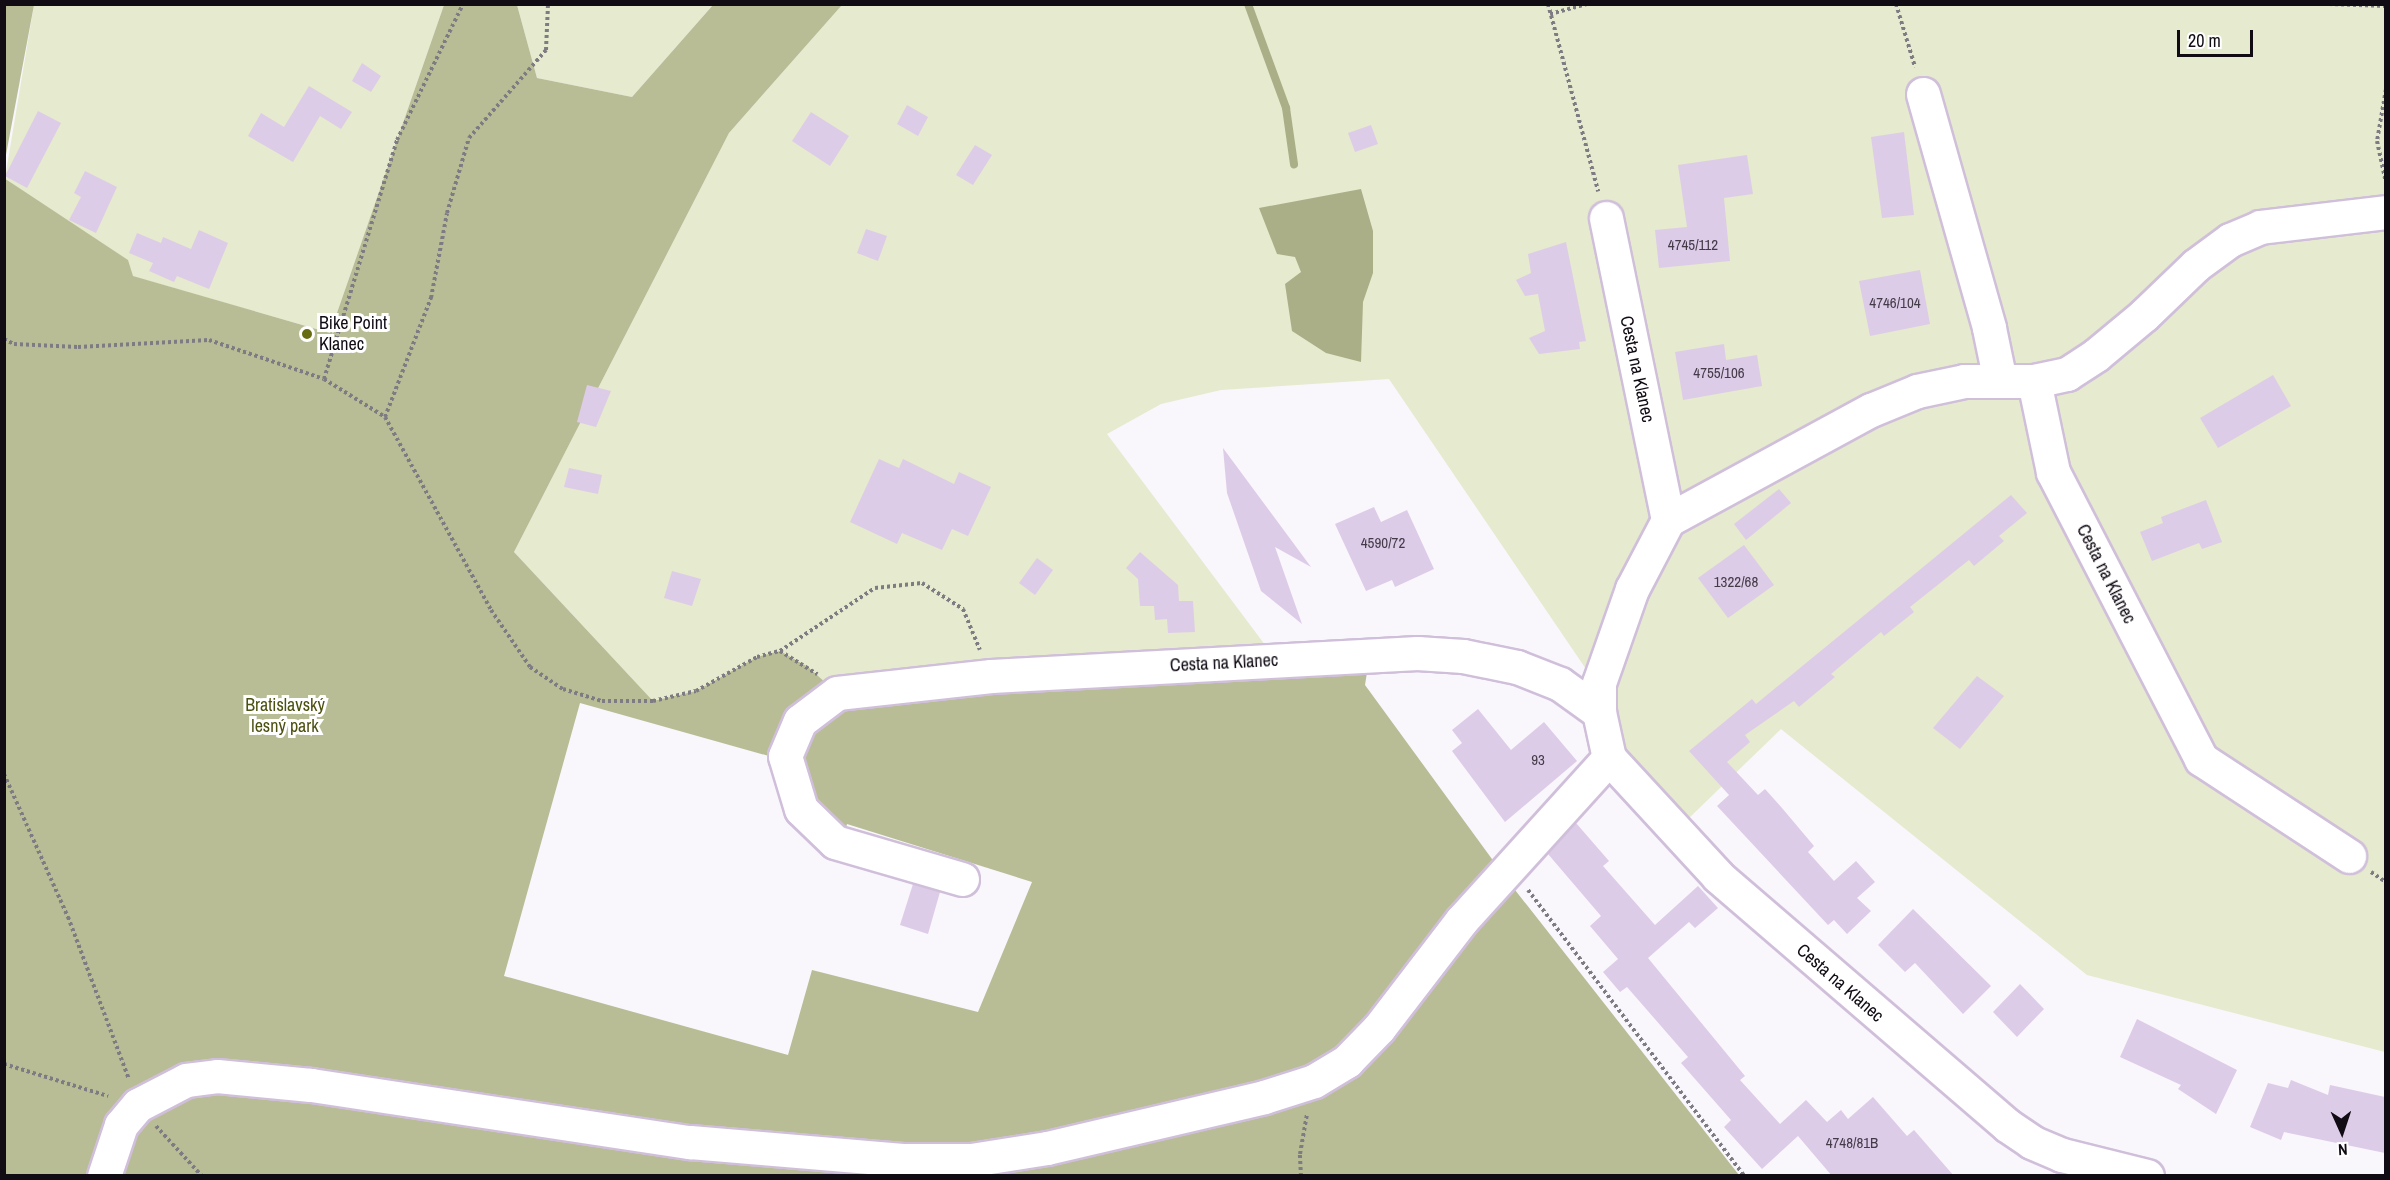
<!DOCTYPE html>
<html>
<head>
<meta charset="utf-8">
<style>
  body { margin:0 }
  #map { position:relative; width:2390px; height:1180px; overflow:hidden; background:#f9f6fc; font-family:"Archivo Narrow",sans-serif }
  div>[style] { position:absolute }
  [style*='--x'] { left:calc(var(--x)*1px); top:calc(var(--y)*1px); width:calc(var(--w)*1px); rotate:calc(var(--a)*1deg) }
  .green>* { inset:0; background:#e6eace }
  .forest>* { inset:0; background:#b8bd95 }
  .water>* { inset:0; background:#aaaf87 }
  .stream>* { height:8px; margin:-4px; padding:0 4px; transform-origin:4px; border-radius:4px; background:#aaaf87 }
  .building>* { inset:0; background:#ddcce7 }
  .path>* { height:4px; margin-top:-2px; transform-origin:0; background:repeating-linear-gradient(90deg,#7f7b82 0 3px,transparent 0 6px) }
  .roads { filter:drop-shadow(2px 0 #d0bfda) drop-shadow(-2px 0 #d0bfda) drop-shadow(0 2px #d0bfda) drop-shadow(0 -2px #d0bfda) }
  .minor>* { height:33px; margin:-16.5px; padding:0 16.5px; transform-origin:16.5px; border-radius:16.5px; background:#fff }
  .dots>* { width:16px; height:16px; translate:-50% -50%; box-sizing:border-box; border:3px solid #fff; border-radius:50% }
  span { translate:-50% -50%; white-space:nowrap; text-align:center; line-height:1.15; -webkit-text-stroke:6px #fff; paint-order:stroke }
  .number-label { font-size:15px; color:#443b49 }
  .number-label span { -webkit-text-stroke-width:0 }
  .poi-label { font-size:18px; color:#110b14 }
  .left { translate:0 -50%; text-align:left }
  .street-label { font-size:18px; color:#110b14 }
  .park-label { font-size:18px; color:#4d510f }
  .frame { position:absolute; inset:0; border:6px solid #110b14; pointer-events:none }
  .north { position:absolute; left:2312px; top:1102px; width:60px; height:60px; -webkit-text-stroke:4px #fff; paint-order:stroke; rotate:177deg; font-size:16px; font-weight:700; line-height:24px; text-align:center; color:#110b14 }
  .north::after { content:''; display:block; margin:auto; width:21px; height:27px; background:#110b14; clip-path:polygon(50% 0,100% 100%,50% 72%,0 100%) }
  .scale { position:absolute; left:2177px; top:30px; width:76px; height:27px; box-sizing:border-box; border:3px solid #110b14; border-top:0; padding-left:8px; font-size:18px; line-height:21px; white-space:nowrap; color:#110b14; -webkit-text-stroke:4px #fff; paint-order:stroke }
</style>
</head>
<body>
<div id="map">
  <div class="green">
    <i style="clip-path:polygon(34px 5px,444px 5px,330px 333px,132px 276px,5px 178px)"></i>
    <i style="clip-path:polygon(517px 5px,713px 5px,632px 97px,537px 78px)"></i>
    <i style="clip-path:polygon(842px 5px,2385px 5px,2385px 1052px,2087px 975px,1781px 729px,1688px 819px,1668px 824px,1609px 758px,1588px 672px,1389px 379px,1221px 390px,1161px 404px,1107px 434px,1277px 661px,837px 693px,757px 657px,696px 691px,653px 701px,514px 552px,729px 133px)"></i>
  </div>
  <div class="forest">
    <i style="clip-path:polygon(5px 4px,34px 5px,5px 160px,4px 5px)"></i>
    <i style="clip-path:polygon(evenodd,444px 5px,517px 5px,537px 78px,632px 97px,713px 5px,842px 5px,729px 133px,514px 552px,653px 701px,696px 691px,757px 657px,780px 651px,808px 667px,837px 693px,1370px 654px,1365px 685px,1508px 881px,1739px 1175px,5px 1175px,4px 178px,128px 260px,133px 276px,330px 333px,444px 5px,580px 703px,776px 758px,839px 855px,847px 824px,1032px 882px,978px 1012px,812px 970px,788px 1055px,504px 976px,580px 703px)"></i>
  </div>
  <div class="water">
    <i style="clip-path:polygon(1361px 189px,1373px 231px,1373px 273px,1363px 302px,1361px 362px,1326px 353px,1292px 331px,1285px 284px,1301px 272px,1295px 257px,1277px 254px,1259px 208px)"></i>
  </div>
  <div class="stream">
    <i style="--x:1248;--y:4;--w:111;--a:69.9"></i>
    <i style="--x:1286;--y:108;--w:57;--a:81.9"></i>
  </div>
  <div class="building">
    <i style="clip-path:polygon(362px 63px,381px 76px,371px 92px,352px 81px)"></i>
    <i style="clip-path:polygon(309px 86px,352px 112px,341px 129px,320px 116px,293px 162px,248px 136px,261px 113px,284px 127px)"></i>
    <i style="clip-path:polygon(907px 105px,928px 117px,918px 136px,897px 124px)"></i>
    <i style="clip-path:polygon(38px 111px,61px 123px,27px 188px,5px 176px)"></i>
    <i style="clip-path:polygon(811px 112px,849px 136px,830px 166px,792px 141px)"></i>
    <i style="clip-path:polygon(1371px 125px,1378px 144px,1355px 152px,1348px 133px)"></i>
    <i style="clip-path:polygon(1904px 132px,1914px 215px,1882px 218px,1871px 137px)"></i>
    <i style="clip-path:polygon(975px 145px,992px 155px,973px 185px,956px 175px)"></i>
    <i style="clip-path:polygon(1747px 155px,1753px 194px,1724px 198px,1730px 261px,1659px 268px,1655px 230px,1687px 227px,1678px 165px)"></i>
    <i style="clip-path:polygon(85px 171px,117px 187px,96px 233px,69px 220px,81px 197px,74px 193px)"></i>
    <i style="clip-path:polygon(866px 229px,887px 236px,878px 261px,857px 253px)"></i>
    <i style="clip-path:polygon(199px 230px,228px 243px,209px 289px,177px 276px,174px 282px,149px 271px,153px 263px,129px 253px,137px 233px,161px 243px,163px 237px,191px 249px)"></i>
    <i style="clip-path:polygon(1566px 242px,1586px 341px,1579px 342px,1580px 349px,1539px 354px,1529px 338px,1545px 331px,1538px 294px,1525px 296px,1516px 280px,1531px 273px,1528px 254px)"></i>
    <i style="clip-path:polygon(1920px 270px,1930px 324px,1870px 336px,1859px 281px)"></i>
    <i style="clip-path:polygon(1724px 344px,1726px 360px,1757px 355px,1762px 386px,1683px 400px,1675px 352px)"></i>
    <i style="clip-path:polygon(2273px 375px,2291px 406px,2218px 448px,2200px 418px)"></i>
    <i style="clip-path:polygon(587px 385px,611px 391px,596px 427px,577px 422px)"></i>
    <i style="clip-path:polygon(1223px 448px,1311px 567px,1275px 547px,1302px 624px,1261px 591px,1227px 493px)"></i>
    <i style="clip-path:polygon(879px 459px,899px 468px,903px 459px,954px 484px,959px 472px,991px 487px,968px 536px,952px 529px,942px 550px,902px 533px,897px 544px,850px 522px)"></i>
    <i style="clip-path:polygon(569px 468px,602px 475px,598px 494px,564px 487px)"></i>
    <i style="clip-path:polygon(1779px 489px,1791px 503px,1746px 540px,1734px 524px)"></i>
    <i style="clip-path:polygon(2011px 495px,2027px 513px,1999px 536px,2004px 541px,1974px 566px,1969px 560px,1910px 607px,1914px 612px,1884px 636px,1881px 632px,1831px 674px,1835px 677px,1799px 707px,1794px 701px,1745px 735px,1750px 742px,1727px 762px,1758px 795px,1765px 789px,1782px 808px,1814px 846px,1808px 852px,1834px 881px,1856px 861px,1875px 882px,1857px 898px,1871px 911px,1847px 934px,1834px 920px,1828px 925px,1717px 806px,1729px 795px,1689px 751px,1752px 699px,1756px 704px)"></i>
    <i style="clip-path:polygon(2206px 500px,2222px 542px,2202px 549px,2199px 543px,2152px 561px,2140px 532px,2163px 523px,2161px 517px)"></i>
    <i style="clip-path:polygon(1374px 507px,1381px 522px,1407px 510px,1434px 569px,1395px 587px,1392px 580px,1366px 591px,1335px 524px)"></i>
    <i style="clip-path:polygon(1744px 545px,1774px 585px,1728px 618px,1698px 578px)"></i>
    <i style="clip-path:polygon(1140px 552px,1178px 585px,1179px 601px,1193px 601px,1195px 632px,1168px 633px,1167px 619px,1155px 620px,1154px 606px,1140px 606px,1138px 579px,1126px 568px)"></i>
    <i style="clip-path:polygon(1037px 558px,1053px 570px,1035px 595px,1019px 583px)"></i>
    <i style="clip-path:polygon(672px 571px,701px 579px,692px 606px,664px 598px)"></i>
    <i style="clip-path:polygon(1977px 676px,2004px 696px,1960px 749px,1933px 728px)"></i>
    <i style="clip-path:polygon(1478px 709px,1511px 750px,1544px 722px,1577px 761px,1505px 822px,1452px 751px,1462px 743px,1452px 730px)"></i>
    <i style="clip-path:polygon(1576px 823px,1609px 861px,1603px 866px,1655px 925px,1698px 886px,1718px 908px,1695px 928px,1689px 922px,1648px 958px,1745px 1076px,1740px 1080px,1780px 1124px,1806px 1100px,1827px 1122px,1841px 1110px,1848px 1119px,1873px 1097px,1907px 1136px,1914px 1130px,1954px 1176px,1832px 1176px,1798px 1136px,1762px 1169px,1724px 1127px,1731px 1120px,1681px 1063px,1688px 1057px,1627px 987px,1620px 992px,1603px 972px,1618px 959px,1590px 926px,1601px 916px,1548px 854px)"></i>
    <i style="clip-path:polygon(913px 884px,940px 892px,928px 934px,900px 925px)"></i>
    <i style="clip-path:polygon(1913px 909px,1991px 986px,1963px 1014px,1915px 963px,1905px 972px,1878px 945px)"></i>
    <i style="clip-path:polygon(2020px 984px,2044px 1009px,2017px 1037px,1993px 1012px)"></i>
    <i style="clip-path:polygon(2137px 1019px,2237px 1070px,2216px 1114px,2178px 1089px,2181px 1085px,2120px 1057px)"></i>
    <i style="clip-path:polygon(2291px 1080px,2328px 1095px,2330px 1085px,2385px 1097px,2385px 1153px,2284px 1132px,2281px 1140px,2250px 1127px,2268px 1083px,2288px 1088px)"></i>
  </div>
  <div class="path">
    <i style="--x:1548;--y:4;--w:194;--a:75"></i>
    <i style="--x:1896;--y:4;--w:66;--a:73.2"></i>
    <i style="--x:2329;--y:4;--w:57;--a:2"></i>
    <i style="--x:1550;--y:14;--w:38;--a:-15"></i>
    <i style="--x:2386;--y:89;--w:53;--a:99.8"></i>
    <i style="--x:2377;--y:141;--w:43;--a:77.9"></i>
    <i style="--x:4;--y:339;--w:11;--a:27"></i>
    <i style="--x:14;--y:344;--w:64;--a:2.7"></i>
    <i style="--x:78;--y:347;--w:131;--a:-3.1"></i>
    <i style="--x:209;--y:340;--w:121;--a:18.7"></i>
    <i style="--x:324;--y:379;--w:72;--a:31.9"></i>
    <i style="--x:385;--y:417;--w:220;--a:61.2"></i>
    <i style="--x:491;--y:610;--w:69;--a:55.6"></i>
    <i style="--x:530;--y:667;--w:40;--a:34"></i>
    <i style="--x:563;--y:689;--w:41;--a:17.1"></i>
    <i style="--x:602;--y:701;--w:51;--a:0"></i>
    <i style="--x:653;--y:701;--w:44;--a:-13.1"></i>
    <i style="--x:696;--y:691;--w:70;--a:-29.1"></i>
    <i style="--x:757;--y:657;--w:24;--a:-15"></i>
    <i style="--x:780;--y:651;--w:44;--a:31.9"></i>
    <i style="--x:324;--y:379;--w:250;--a:-73"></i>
    <i style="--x:397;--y:140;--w:151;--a:-64.1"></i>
    <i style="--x:385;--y:417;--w:128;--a:-68.9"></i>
    <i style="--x:431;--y:298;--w:86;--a:-79.3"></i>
    <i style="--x:447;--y:213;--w:78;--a:-73.7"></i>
    <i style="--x:469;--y:138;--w:117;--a:-48.8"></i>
    <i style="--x:546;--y:50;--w:46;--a:-87.5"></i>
    <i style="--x:780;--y:651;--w:114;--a:-33.6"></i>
    <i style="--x:875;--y:588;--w:47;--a:-6.1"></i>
    <i style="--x:922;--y:583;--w:49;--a:32.4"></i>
    <i style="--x:963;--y:609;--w:44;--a:67.5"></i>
    <i style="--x:4;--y:774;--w:157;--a:65.9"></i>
    <i style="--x:68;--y:917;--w:173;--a:69.4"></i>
    <i style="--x:2371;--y:872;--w:18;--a:34"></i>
    <i style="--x:1528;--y:890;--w:358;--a:52.9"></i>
    <i style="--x:4;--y:1064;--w:109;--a:17.1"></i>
    <i style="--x:156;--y:1126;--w:68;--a:47.4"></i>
    <i style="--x:1301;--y:1176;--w:22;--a:-93"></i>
    <i style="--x:1300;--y:1154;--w:41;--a:-80.1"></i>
  </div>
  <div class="roads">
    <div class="minor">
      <i style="--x:1923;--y:94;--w:243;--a:74.2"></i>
      <i style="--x:1989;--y:328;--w:54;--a:78.3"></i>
      <i style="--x:1606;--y:218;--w:308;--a:78.4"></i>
      <i style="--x:2034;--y:381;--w:93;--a:78.2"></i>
      <i style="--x:2053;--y:472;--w:323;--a:62.7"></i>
      <i style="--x:2201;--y:759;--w:177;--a:33.2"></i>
      <i style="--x:962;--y:879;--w:132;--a:-163.8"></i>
      <i style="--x:835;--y:842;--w:47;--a:-135.9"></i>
      <i style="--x:801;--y:809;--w:55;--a:-106.8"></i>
      <i style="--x:785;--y:756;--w:38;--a:-67"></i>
      <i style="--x:800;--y:721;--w:46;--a:-37.1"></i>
      <i style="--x:837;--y:693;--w:155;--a:-6.3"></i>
      <i style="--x:991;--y:676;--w:427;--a:-3.1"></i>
      <i style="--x:1417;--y:653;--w:46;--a:3.7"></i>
      <i style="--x:1463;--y:656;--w:55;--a:11.5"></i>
      <i style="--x:1517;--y:667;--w:46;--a:21.6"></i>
      <i style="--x:1560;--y:684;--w:48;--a:35.7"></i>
      <i style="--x:104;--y:1176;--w:54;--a:-71.6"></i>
      <i style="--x:121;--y:1125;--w:26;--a:-50"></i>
      <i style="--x:138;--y:1105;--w:54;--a:-27.5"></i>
      <i style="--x:186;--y:1080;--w:31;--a:-7"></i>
      <i style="--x:217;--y:1076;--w:94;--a:5.5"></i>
      <i style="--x:311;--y:1085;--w:383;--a:8.6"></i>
      <i style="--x:690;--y:1142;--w:216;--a:4.8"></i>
      <i style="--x:905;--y:1160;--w:66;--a:0"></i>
      <i style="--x:971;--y:1160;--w:77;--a:-9"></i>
      <i style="--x:1047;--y:1148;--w:223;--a:-13.2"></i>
      <i style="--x:1264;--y:1097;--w:52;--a:-17.7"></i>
      <i style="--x:1314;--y:1081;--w:39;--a:-31"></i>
      <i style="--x:1347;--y:1061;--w:46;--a:-45.9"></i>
      <i style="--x:1379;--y:1028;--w:136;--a:-52.5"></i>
      <i style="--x:1462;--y:920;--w:219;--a:-47.8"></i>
      <i style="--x:2147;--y:1176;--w:88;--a:-166.1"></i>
      <i style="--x:2062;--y:1155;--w:33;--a:-157"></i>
      <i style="--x:2032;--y:1142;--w:30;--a:-146"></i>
      <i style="--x:2007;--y:1125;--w:381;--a:-139.3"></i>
      <i style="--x:1718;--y:876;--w:161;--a:-132.7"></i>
      <i style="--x:1609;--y:758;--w:47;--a:-102.3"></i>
      <i style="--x:1599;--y:712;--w:29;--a:-90"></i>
      <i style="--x:1599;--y:683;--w:100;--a:-70.7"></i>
      <i style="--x:1632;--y:589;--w:78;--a:-62.4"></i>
      <i style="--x:1668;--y:520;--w:231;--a:-28.5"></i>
      <i style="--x:1871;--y:410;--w:50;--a:-22.4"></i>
      <i style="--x:1917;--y:391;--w:48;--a:-12"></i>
      <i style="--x:1964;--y:381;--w:70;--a:0"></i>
      <i style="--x:2034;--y:381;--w:34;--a:-12"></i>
      <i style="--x:2067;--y:374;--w:35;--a:-33"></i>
      <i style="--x:2096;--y:355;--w:62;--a:-39.8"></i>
      <i style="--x:2144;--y:315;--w:72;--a:-43.9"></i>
      <i style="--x:2196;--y:265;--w:42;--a:-36.3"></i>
      <i style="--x:2230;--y:240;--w:33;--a:-23"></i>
      <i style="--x:2260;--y:227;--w:127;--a:-6.8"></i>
    </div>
  </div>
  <div class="dots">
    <i style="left:307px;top:334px;background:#676c10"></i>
  </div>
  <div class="number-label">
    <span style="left:1693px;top:245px">4745/112</span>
    <span style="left:1895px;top:303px">4746/104</span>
    <span style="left:1719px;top:373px">4755/106</span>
    <span style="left:1383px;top:543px">4590/72</span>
    <span style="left:1736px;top:582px">1322/68</span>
    <span style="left:1538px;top:760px">93</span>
    <span style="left:1852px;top:1143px">4748/81B</span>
  </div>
  <div class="poi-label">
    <span class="left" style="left:319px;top:334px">Bike Point<br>Klanec</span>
  </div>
  <div class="street-label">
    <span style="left:1637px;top:369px;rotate:78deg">Cesta na Klanec</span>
    <span style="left:2106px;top:574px;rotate:63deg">Cesta na Klanec</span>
    <span style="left:1224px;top:663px;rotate:-3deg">Cesta na Klanec</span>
    <span style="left:1840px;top:983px;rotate:41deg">Cesta na Klanec</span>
  </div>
  <div class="park-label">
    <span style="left:285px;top:716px">Bratislavský<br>lesný park</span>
  </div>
  <div class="frame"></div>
  <div class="north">N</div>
  <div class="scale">20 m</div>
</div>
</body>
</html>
